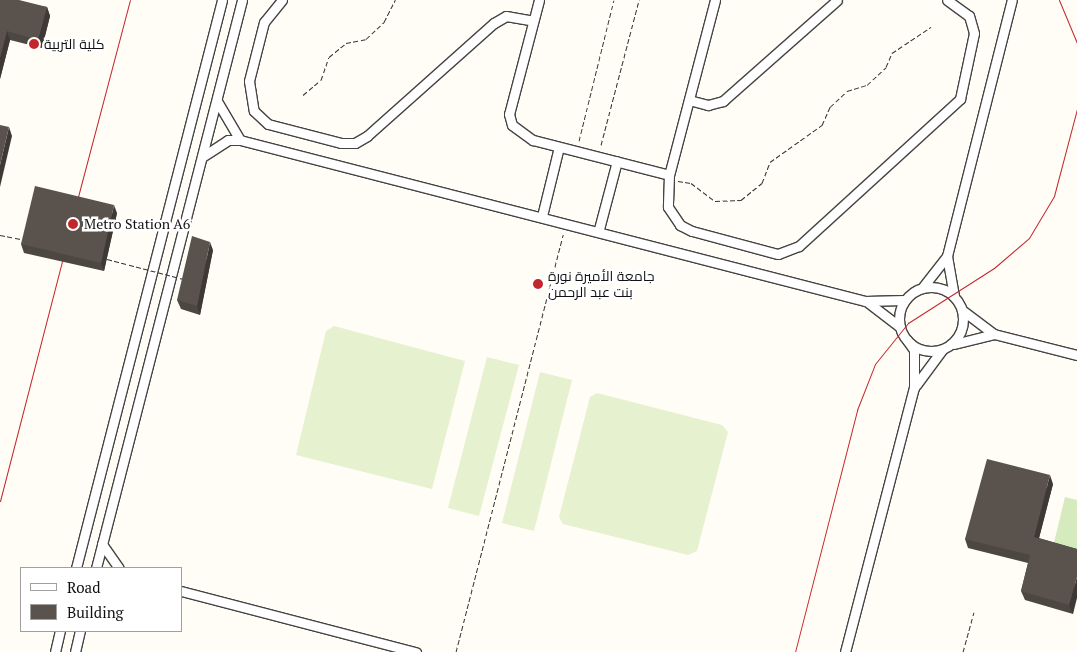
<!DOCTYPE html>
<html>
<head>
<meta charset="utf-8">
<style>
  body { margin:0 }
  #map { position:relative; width:1077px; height:652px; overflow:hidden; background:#fffdf5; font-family:"PT Serif",Cairo,serif }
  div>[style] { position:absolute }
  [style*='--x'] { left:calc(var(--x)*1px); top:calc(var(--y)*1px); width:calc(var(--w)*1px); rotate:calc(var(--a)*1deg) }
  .green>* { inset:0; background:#d5ebbd }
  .pitch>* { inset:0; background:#e6f2cf }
  .path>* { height:1px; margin-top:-0.5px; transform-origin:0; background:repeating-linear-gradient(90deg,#333 0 5px,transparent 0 7.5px) }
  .roads { filter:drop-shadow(1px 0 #444) drop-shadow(-1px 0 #444) drop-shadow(0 1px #444) drop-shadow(0 -1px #444) }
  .minor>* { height:9px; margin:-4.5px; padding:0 4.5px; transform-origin:4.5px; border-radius:4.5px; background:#fff }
  .minor>.ring { margin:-4.5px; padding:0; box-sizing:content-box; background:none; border:9px solid #fff; border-radius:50% }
  .tram>* { height:1px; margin:-0.5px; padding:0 0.5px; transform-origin:0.5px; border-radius:0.5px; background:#c4262e }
  .path-bridge>* { height:1px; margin-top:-0.5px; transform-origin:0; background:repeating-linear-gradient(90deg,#333 0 5px,transparent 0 7.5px) }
  .wall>* { inset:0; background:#4d4742 }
  .shaded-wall>* { inset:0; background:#3f3936 }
  .building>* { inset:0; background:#5a524d }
  .dots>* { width:14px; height:14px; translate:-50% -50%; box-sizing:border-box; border:2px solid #fff; border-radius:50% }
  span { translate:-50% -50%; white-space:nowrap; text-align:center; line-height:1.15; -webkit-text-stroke:5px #fff; paint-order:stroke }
  .poi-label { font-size:14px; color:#111 }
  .left { translate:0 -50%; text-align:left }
  .legend { position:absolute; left:20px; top:567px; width:162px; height:65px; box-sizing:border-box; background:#fff; border:1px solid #a0a0a0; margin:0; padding:6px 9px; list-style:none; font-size:15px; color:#111 }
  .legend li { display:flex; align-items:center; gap:10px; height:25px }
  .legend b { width:25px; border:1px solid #a0a0a0 }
</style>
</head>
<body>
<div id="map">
  <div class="green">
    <i style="clip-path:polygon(1065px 497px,1077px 500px,1077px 561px,1051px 555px)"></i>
  </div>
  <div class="pitch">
    <i style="clip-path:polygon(334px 326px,465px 361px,432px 489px,296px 455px,326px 331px)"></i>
    <i style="clip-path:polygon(487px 357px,519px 365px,479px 516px,448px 508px)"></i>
    <i style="clip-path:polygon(540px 372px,572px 380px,534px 531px,502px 523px)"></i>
    <i style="clip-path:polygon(597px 393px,722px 425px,728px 432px,697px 551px,688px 555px,563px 524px,559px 517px,590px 397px)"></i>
  </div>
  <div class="path">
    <i style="--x:303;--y:95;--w:23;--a:-40"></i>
    <i style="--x:321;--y:80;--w:24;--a:-71"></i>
    <i style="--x:329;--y:57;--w:22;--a:-39"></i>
    <i style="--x:346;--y:43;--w:20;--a:-11"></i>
    <i style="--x:366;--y:39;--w:25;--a:-43"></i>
    <i style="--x:384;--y:22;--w:25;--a:-63"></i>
    <i style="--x:579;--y:141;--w:145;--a:-76.1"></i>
    <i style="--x:601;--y:145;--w:150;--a:-75.3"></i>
    <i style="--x:678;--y:181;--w:13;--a:9"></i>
    <i style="--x:691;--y:183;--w:30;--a:37"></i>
    <i style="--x:715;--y:201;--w:26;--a:-2"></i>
    <i style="--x:741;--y:200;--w:27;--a:-39"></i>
    <i style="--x:762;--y:183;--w:22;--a:-69"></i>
    <i style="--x:770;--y:162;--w:64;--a:-35.4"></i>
    <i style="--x:822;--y:125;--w:20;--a:-66"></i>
    <i style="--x:830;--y:107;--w:23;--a:-43"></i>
    <i style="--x:847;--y:91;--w:21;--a:-17"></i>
    <i style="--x:867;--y:85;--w:26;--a:-43"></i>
    <i style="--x:886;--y:67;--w:15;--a:-67"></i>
    <i style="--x:892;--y:53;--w:47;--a:-33.7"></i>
    <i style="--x:0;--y:235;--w:21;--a:11"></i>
    <i style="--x:456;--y:652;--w:431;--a:-75.6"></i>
    <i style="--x:963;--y:652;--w:41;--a:-74.6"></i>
  </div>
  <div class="roads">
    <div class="minor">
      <i style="--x:282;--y:0;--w:28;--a:129"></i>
      <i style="--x:264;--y:22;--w:61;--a:104.3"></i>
      <i style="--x:249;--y:81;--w:30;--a:81"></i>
      <i style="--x:254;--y:111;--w:19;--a:43"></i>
      <i style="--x:268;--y:124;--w:75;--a:14.6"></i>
      <i style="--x:341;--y:143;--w:14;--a:0"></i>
      <i style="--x:355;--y:143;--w:14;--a:-30"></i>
      <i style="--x:367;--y:136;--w:170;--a:-41.7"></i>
      <i style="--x:494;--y:23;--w:14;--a:-30"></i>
      <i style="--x:506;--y:16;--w:27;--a:10"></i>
      <i style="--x:539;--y:0;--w:118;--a:104.7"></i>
      <i style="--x:509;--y:114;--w:11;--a:75"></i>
      <i style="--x:512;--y:125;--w:26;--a:36"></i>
      <i style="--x:533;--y:140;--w:140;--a:14.4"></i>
      <i style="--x:715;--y:0;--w:181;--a:104.7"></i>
      <i style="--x:669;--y:175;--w:32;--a:92"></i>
      <i style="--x:668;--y:207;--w:22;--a:56"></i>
      <i style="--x:680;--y:225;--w:13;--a:27"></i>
      <i style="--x:692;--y:231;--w:89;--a:15"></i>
      <i style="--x:778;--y:254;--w:22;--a:-21"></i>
      <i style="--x:799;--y:246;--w:218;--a:-42.4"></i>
      <i style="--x:960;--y:99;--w:67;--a:-78"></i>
      <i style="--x:974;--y:33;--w:18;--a:-106"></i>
      <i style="--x:969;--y:16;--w:27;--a:-144"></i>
      <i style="--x:689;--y:100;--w:20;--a:15"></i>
      <i style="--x:708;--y:105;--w:16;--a:-15"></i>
      <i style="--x:723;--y:101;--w:152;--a:-41.5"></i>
      <i style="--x:217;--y:101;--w:45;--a:59.5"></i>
      <i style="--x:202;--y:157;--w:31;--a:-33"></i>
      <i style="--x:228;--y:140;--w:12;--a:0"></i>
      <i style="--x:240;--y:140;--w:645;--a:14.45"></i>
      <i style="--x:865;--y:301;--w:40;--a:-1.4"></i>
      <i style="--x:542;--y:216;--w:71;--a:-76.2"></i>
      <i style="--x:599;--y:229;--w:70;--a:-75.2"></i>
      <i style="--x:947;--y:256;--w:41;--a:80.1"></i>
      <i class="ring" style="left:899px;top:287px;width:55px;height:55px"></i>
      <i style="--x:922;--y:288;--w:41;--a:-52"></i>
      <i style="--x:947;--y:256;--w:264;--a:-75.8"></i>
      <i style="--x:866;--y:301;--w:43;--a:37.4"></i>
      <i style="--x:962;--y:310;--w:40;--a:37"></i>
      <i style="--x:954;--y:344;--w:41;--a:-14"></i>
      <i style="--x:994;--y:334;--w:86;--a:14.2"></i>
      <i style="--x:916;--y:385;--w:44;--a:-53.4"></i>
      <i style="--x:102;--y:544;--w:29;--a:55"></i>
      <i style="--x:76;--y:568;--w:586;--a:-75.58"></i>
      <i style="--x:96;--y:568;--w:586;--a:-75.58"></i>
      <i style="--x:181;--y:591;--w:243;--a:14.6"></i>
      <i style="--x:55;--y:652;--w:22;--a:-77"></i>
      <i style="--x:75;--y:652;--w:22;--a:-77"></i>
      <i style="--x:845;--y:652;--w:273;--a:-75.4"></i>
      <i style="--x:914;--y:388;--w:38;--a:-90"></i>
      <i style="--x:914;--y:350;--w:12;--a:-125"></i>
    </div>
  </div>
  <div class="tram">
    <i style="--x:1059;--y:0;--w:47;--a:67.3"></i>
    <i style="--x:75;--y:208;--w:215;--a:-75.2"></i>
    <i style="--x:0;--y:501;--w:259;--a:-75.5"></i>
    <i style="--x:795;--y:652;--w:250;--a:-75.6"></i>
    <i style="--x:857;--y:410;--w:49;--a:-68.6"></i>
    <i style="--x:875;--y:364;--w:53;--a:-51.2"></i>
    <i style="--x:908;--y:323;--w:102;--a:-32.6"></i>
    <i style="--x:994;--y:268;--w:46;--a:-40.6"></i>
    <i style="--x:1029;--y:238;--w:49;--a:-59.2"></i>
    <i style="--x:1054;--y:196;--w:90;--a:-75.2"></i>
  </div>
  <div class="path-bridge">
    <i style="--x:107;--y:259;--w:79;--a:14.7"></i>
  </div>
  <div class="wall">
    <i style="clip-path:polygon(0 0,47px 7px,50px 16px,42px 48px,10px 40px,0 79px)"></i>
    <i style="clip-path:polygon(117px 213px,104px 271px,24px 253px,21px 244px)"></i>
    <i style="clip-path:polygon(213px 250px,200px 315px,181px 309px,177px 300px)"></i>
    <i style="clip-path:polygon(1053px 484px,1039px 538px,1077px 549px,1073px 614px,1025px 600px,1021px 591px,1028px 563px,968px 548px,965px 539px)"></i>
  </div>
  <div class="shaded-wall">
    <i style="clip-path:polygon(47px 7px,50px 16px,42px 48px,38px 40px)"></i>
    <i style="clip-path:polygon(7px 31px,10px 40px,0 79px,0 58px)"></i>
    <i style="clip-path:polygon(9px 127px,12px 136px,0 187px,0 165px)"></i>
    <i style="clip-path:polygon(114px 205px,117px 213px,104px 271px,101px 263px)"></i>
    <i style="clip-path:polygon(210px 242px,213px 250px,200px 315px,197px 306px)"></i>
    <i style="clip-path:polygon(1050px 475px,1053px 484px,1037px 546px,1034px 537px)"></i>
    <i style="clip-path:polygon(1077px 577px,1077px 598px,1073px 614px,1069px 605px)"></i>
  </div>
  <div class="building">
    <i style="clip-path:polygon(0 0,19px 0,47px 7px,38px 40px,7px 31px,0 58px)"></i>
    <i style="clip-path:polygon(0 125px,9px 127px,0 165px)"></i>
    <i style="clip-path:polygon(35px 186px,114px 205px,101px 263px,21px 244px)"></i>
    <i style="clip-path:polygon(192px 236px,210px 242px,197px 306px,177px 300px)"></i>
    <i style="clip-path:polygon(987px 459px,1050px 475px,1034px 537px,1077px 549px,1077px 577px,1069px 605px,1021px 591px,1030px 555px,965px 539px)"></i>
  </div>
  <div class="dots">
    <i style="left:34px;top:44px;background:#c4262e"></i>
    <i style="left:73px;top:224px;background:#c4262e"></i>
    <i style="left:538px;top:284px;background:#c4262e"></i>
  </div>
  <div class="poi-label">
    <span class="left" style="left:44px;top:44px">كلية التربية</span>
    <span class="left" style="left:84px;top:224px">Metro Station A6</span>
    <span class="left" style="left:548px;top:284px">جامعة الأميرة نورة<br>بنت عبد الرحمن</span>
  </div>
  <ul class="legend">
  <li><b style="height:6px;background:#fff"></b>Road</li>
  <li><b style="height:14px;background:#5a524d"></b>Building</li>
  </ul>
</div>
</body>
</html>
